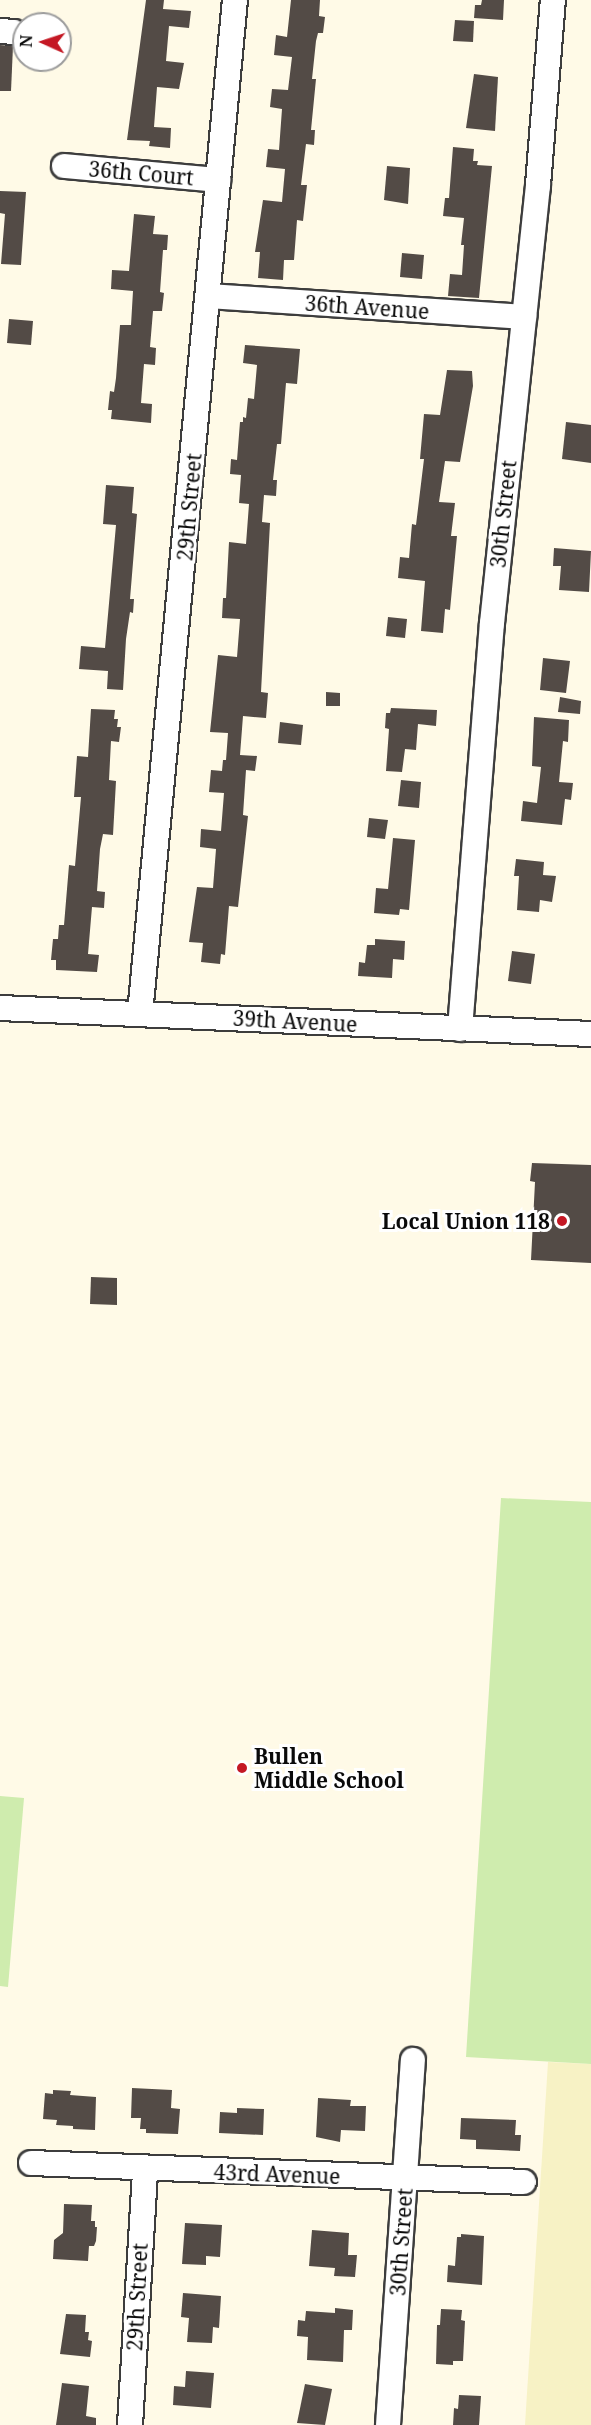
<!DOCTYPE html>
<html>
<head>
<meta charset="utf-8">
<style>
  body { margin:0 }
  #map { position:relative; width:591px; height:2425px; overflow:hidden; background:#fffae7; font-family:"Noto Serif",serif }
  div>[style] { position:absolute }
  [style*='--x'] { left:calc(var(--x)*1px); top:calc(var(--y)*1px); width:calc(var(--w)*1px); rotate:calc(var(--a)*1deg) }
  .farmland>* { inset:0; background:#f7f2c5 }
  .green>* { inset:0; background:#cfecae }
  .building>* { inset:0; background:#534b46 }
  .roads { filter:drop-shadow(2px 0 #3d3d3d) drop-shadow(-2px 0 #3d3d3d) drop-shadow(0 2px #3d3d3d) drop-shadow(0 -2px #3d3d3d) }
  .minor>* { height:24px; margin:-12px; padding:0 12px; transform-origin:12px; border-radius:12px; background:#fff }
  .dots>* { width:16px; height:16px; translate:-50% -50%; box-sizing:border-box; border:3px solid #fff; border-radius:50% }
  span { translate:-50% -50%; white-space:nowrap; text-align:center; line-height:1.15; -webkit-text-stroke:6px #fff; paint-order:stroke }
  .street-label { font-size:21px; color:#0a0a0a }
  .poi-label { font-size:21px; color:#0a0a0a; font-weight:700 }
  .right { translate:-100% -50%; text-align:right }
  .left { translate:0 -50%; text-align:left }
  .north { position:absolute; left:12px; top:12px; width:60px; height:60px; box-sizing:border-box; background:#fff; border:2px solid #9d9d9d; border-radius:50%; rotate:273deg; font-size:16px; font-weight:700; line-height:24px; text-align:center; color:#0a0a0a }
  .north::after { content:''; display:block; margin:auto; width:21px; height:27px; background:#c41824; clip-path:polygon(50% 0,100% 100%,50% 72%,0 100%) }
</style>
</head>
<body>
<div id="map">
  <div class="farmland">
    <i style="clip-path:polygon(548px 2062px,591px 2064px,591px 2425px,525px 2425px)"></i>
  </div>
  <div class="green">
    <i style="clip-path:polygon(501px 1498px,591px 1502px,591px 2064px,466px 2057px)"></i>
    <i style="clip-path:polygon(0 1796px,24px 1798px,8px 1987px,0 1986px)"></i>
  </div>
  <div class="building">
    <i style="clip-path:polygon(146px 0,164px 0,163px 9px,191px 11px,189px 28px,169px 26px,166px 61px,184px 63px,179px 89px,157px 87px,154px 127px,171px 128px,170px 148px,149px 146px,150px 141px,127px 140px)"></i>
    <i style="clip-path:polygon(291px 0,320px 0,319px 16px,325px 17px,323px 33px,318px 33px,316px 41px,312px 79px,316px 79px,311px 130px,315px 130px,314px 145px,306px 144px,301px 185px,307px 185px,303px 221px,297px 220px,294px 260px,284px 260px,283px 280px,258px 278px,260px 252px,255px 252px,263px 200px,282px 202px,285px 169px,266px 167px,268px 149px,279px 150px,282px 109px,270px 107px,272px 89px,288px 90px,292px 57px,274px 55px,276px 35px,287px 37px)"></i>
    <i style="clip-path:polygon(482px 0,504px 0,503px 20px,474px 18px,475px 5px,481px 5px)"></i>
    <i style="clip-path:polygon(455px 20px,474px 21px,473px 42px,453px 41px)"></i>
    <i style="clip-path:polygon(0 45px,13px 46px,11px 91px,0 91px)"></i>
    <i style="clip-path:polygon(474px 74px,498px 77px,495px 131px,466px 128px)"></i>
    <i style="clip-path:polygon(453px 147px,474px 149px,473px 161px,478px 161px,477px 165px,492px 166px,479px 298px,448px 296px,450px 274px,462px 275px,464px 245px,461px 245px,464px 218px,443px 216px,445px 198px,449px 198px)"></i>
    <i style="clip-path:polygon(387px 166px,410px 168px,408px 204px,384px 200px)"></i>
    <i style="clip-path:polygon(0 191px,26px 192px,21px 265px,1px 264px,5px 214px,0 213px)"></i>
    <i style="clip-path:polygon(134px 214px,155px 216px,153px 234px,168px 235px,167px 250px,163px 250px,160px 292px,164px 293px,162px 311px,153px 311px,150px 347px,156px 348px,155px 365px,144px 364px,141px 403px,152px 404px,151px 423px,111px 419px,112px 410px,108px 410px,110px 391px,114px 392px,116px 378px,120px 325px,131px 325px,133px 291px,111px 289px,112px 270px,129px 271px)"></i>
    <i style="clip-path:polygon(402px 253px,424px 255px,422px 279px,400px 277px)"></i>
    <i style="clip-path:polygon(9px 319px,33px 321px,31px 345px,7px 343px)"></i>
    <i style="clip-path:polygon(245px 345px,300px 349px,297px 384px,286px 383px,281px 444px,277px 444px,273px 480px,277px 480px,276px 496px,264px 495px,262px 522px,270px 523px,261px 692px,268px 693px,266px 718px,243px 716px,240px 755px,257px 756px,255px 771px,246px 770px,243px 815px,248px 816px,238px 907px,229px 906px,225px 955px,221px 954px,220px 964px,201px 962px,203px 943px,189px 942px,197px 887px,213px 888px,216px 849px,200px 847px,201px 829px,221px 831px,224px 793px,209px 792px,211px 770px,222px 771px,223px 760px,226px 760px,228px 733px,210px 732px,218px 655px,237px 657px,240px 619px,222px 618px,223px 598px,226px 598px,229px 542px,246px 544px,249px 504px,239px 503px,241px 475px,230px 474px,231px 459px,237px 460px,240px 422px,243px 422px,243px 417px,246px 418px,248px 398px,254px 399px,257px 365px,243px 363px)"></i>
    <i style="clip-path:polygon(447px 370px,472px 371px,473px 386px,460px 462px,445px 461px,439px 502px,455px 503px,451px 536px,457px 536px,450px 610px,445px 609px,443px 633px,421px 631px,425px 581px,398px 578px,400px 557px,409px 558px,412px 524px,416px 525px,424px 459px,420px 459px,424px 414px,440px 415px)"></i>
    <i style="clip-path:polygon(566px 422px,591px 425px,591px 463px,562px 459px)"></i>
    <i style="clip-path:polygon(106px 485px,134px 487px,132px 513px,137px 514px,130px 599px,134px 599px,133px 613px,130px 612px,126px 639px,123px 690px,107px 689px,108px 671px,79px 669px,81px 646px,105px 648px,116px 525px,103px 524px)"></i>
    <i style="clip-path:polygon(554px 548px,591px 551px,589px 592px,559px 590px,561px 566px,553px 566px)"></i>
    <i style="clip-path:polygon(388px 617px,407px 619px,405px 638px,386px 636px)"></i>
    <i style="clip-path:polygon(543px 658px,570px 661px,566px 693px,540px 690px)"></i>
    <i style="clip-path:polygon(326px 692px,340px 693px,340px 706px,326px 706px)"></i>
    <i style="clip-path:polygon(560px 697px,581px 701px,580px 714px,558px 712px)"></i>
    <i style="clip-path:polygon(391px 708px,437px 710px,436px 726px,418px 724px,416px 750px,405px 749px,402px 772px,386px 771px,389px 729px,385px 728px,386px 713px,390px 713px)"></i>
    <i style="clip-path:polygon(91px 709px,115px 710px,114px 719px,118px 719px,117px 727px,121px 727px,119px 742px,111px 741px,109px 780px,116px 781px,113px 835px,103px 834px,100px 849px,97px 891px,105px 892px,104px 908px,92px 907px,88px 954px,99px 955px,97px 972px,56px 970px,56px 960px,51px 960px,53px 939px,58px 939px,59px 925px,64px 925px,69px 865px,75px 866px,81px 797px,74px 797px,77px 756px,88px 757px)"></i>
    <i style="clip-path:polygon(534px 717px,569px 720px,568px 742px,563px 741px,559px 782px,573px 783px,571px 800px,565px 799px,562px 825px,521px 821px,523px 801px,537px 803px,541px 767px,532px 766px)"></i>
    <i style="clip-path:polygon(280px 722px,303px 725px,301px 745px,278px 743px)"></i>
    <i style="clip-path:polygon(401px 780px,421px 782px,419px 808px,398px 806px)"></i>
    <i style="clip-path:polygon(369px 818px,388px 820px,385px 839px,367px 837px)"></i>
    <i style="clip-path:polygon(393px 838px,415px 840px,409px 910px,400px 909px,399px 915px,374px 913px,376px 888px,388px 889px)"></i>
    <i style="clip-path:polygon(516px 859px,544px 862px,543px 875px,556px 876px,552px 902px,540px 900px,539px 912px,517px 910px,519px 876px,514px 876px)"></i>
    <i style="clip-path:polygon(375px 939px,405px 941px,404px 960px,393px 959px,392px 978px,358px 976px,359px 962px,365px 963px,367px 945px,375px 945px)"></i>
    <i style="clip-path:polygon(512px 951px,535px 954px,531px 984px,508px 981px)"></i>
    <i style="clip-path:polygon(532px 1163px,591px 1165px,591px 1263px,531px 1260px,535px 1182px,530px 1181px)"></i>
    <i style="clip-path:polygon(91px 1277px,117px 1278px,117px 1305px,90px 1304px)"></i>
    <i style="clip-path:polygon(132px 2088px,172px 2090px,171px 2108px,180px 2109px,178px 2134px,146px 2133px,146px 2129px,140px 2129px,141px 2118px,131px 2118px)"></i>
    <i style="clip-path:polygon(53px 2090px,71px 2091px,70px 2095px,96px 2097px,95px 2130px,73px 2129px,73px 2126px,56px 2125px,57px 2120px,43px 2119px,45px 2093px,53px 2094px)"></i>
    <i style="clip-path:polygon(318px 2098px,351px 2100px,350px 2106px,366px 2106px,365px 2131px,341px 2130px,340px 2142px,316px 2137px)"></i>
    <i style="clip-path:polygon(237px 2108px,264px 2109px,263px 2135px,219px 2133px,220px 2112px,237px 2113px)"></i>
    <i style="clip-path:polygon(461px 2118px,516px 2120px,515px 2135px,521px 2135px,520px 2151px,476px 2149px,476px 2140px,460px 2139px)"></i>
    <i style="clip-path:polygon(64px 2204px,92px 2205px,91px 2221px,95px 2221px,95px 2227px,97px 2227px,96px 2241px,94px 2246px,89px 2246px,88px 2261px,53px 2259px,54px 2240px,63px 2233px)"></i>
    <i style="clip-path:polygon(185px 2223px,222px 2225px,220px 2257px,206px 2256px,206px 2265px,182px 2264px)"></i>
    <i style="clip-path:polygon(312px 2230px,349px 2233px,348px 2255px,357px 2255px,355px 2277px,334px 2276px,335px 2268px,309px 2266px)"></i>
    <i style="clip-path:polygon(461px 2234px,484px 2236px,482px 2285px,447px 2282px,448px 2265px,455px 2266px,457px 2237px,461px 2237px)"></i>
    <i style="clip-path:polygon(183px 2293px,221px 2296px,219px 2328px,213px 2327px,212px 2343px,187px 2342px,189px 2318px,181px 2317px)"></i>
    <i style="clip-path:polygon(335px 2308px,353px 2310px,352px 2330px,344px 2330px,343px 2362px,307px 2360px,308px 2337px,297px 2336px,298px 2320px,305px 2321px,306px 2311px,335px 2313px)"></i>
    <i style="clip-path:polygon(441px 2309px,462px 2310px,461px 2320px,465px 2321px,463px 2361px,453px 2361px,453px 2365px,436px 2364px,437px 2325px,440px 2325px)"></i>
    <i style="clip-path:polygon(66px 2314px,86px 2315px,85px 2332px,89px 2332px,88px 2340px,92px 2341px,90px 2357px,60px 2354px)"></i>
    <i style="clip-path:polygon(186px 2371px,214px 2373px,211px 2408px,173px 2405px,174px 2386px,185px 2387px)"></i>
    <i style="clip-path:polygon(62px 2383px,89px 2386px,86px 2416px,96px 2418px,96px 2425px,56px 2425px)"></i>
    <i style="clip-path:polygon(305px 2384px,332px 2389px,325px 2425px,297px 2423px)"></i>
    <i style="clip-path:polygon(459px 2395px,481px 2396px,479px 2425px,453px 2425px,454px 2408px,458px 2409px)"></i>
  </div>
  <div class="roads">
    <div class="minor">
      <i style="--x:0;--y:31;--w:14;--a:4"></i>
      <i style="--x:64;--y:166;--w:155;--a:5.2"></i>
      <i style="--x:209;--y:296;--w:316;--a:3.8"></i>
      <i style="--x:0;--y:1008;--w:592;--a:2.52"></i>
      <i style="--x:140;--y:1014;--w:1018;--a:-84.65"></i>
      <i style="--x:460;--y:1029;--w:407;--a:-85.5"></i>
      <i style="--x:492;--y:623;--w:440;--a:-84"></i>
      <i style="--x:538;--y:185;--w:186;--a:-85.4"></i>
      <i style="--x:31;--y:2163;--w:493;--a:2.2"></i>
      <i style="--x:130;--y:2425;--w:256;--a:-86.6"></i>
      <i style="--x:388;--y:2425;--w:366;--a:-86.1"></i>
    </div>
  </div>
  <div class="dots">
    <i style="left:562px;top:1221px;background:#c41824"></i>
    <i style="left:242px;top:1768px;background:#c41824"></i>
  </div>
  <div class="street-label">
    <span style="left:141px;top:173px;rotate:5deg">36th Court</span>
    <span style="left:367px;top:307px;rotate:4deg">36th Avenue</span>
    <span style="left:189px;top:507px;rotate:-85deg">29th Street</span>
    <span style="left:503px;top:514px;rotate:-84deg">30th Street</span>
    <span style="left:295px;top:1021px;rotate:3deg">39th Avenue</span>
    <span style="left:277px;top:2174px;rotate:2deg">43rd Avenue</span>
    <span style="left:401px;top:2242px;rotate:-86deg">30th Street</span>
    <span style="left:137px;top:2297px;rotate:-87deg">29th Street</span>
  </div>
  <div class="poi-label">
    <span class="right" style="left:550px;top:1221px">Local Union 118</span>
    <span class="left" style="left:254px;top:1768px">Bullen<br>Middle School</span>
  </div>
  <div class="north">N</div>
</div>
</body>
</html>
